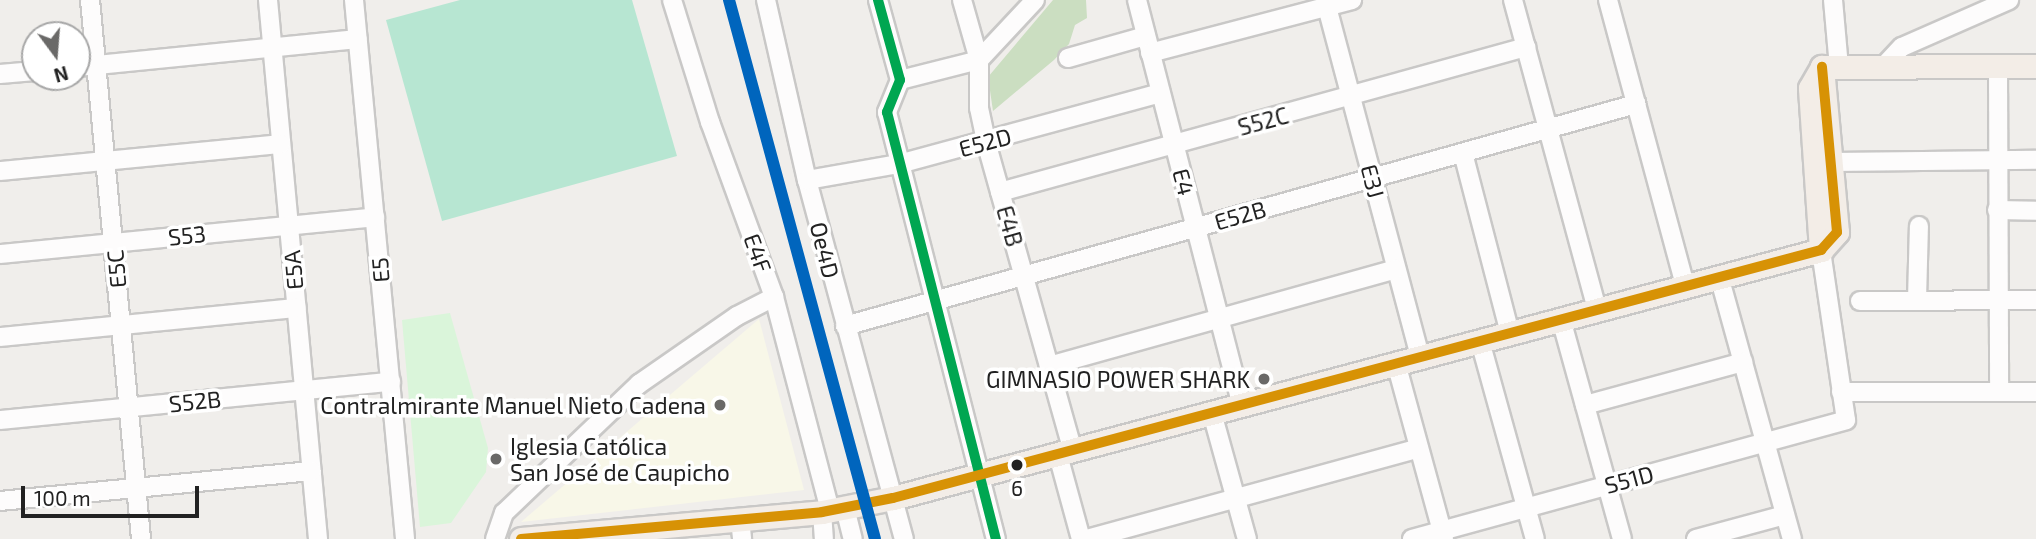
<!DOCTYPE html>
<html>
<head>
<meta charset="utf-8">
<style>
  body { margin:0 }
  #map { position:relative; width:2036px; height:539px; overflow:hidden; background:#f0eeeb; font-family:"Exo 2",sans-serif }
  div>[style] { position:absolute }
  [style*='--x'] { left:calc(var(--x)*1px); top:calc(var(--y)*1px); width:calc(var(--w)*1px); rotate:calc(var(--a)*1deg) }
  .education>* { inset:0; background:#f8f7e8 }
  .forest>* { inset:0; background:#cbdec1 }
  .park>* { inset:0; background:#daf5da }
  .pitch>* { inset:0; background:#b7e6d2 }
  .roads { filter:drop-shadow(2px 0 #c9c8c7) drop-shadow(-2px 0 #c9c8c7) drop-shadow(0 2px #c9c8c7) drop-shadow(0 -2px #c9c8c7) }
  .minor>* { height:18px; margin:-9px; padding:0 9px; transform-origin:9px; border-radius:9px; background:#fdfcfc }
  .major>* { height:23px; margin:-11.5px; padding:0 11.5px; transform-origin:11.5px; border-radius:11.5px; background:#f3ede7 }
  .bus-1>* { height:10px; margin:-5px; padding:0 5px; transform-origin:5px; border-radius:5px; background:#00a651 }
  .bus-2>* { height:10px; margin:-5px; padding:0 5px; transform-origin:5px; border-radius:5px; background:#d79205 }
  .rail-1>* { height:12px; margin:-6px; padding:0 6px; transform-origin:6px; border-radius:6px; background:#0065bd }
  .dots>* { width:19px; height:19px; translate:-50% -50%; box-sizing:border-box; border:4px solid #fff; border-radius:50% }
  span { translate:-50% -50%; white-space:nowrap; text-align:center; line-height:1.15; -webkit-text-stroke:7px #fff; paint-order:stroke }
  .bus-label { font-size:21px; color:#222 }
  .street-label { font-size:23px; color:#222 }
  .poi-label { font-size:23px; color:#222 }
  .right { translate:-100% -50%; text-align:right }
  .left { translate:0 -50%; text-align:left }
  .north { position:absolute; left:21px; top:21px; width:70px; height:70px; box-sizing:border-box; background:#fff; border:2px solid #a7a7a7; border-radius:50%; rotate:164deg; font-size:19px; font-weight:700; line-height:28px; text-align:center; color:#222 }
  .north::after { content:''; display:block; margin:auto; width:24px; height:32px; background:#6a6968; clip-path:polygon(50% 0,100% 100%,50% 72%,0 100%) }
  .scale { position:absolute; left:21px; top:486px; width:178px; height:32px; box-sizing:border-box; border:4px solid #222; border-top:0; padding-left:9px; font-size:21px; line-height:24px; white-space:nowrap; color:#222; -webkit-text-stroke:5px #fff; paint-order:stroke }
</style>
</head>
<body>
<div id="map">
  <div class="education">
    <i style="clip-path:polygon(759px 319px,804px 490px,521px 522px)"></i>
  </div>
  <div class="forest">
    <i style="clip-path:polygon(1053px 0,1086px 0,1087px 18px,1075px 25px,1069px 44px,1054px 60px,993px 111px,988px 77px)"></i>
  </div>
  <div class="park">
    <i style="clip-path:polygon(450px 313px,488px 448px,486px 472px,451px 523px,420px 527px,402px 320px)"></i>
  </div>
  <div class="pitch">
    <i style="clip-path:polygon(460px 0,632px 0,677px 156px,442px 221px,386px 20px)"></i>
  </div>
  <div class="roads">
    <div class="minor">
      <i style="--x:90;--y:0;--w:541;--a:84.59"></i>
      <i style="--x:268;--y:0;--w:541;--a:84.7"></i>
      <i style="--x:354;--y:0;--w:541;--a:84.59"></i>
      <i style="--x:672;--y:0;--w:128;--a:72.7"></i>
      <i style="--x:710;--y:122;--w:186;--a:69.9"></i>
      <i style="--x:774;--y:297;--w:220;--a:75.3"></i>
      <i style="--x:766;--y:0;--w:185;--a:77.2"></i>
      <i style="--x:807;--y:180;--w:372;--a:74.9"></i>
      <i style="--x:878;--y:0;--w:83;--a:74.6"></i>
      <i style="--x:900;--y:80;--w:35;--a:112"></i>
      <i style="--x:887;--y:112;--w:441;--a:75.7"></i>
      <i style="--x:962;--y:0;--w:62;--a:74.2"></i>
      <i style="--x:979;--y:60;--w:48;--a:90"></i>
      <i style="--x:979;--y:108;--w:35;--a:78"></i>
      <i style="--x:986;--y:142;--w:321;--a:74.3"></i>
      <i style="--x:1137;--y:0;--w:418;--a:75.5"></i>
      <i style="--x:1513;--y:0;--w:321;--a:74.8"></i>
      <i style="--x:1608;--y:0;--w:296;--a:74.9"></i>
      <i style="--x:1833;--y:0;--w:67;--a:84.9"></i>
      <i style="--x:1327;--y:7;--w:361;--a:75.1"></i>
      <i style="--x:1150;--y:53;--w:209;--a:-14.7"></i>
      <i style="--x:1068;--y:58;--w:81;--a:-15.8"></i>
      <i style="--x:1884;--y:66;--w:26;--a:-47"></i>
      <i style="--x:1902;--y:47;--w:117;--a:-23.7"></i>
      <i style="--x:1998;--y:66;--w:326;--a:89.8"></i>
      <i style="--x:77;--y:67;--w:282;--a:-5.7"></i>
      <i style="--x:0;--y:74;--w:35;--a:-5"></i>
      <i style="--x:900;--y:80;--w:81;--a:-14.2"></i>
      <i style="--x:979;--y:60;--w:82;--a:-47"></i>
      <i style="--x:1463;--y:153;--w:186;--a:75.4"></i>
      <i style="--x:1832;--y:162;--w:204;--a:-0.6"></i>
      <i style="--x:0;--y:171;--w:282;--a:-5.5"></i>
      <i style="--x:807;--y:180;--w:93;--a:-9.9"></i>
      <i style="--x:899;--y:164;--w:271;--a:-15.2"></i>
      <i style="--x:1000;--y:192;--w:546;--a:-15.41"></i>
      <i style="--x:1997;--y:210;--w:39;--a:1"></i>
      <i style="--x:0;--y:254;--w:377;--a:-5.6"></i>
      <i style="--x:1719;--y:276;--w:273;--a:74.5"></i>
      <i style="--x:1917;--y:300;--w:74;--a:-88.5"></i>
      <i style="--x:1860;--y:301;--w:176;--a:-0.3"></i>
      <i style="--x:1561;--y:319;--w:228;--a:74.5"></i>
      <i style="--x:845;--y:326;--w:822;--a:-15.68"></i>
      <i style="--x:0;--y:337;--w:298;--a:-5.6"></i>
      <i style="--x:1480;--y:341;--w:205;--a:74.5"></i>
      <i style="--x:1396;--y:363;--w:182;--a:74.7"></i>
      <i style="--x:1049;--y:366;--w:360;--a:-15.6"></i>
      <i style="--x:1841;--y:392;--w:195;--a:0"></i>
      <i style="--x:1585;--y:405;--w:164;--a:-15.2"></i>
      <i style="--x:1212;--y:413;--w:131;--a:74.5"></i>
      <i style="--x:0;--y:420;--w:393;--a:-5.6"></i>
      <i style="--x:1058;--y:455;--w:87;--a:74.7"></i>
      <i style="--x:0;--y:501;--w:313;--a:-5.5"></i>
      <i style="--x:845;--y:508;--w:32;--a:76"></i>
      <i style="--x:822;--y:512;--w:27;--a:86"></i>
      <i style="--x:740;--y:519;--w:20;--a:84"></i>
      <i style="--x:495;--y:539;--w:28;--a:-71"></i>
      <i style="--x:504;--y:513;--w:187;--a:-43.7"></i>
      <i style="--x:639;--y:384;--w:119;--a:-34.8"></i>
      <i style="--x:737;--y:316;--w:42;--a:-27.2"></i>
      <i style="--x:1087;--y:539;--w:344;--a:-15.3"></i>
      <i style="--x:1412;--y:539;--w:450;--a:-15.3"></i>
      <i style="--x:1846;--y:420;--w:172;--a:-98.4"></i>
      <i style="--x:1696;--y:539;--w:92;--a:-15.1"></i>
    </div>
    <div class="major">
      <i style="--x:1822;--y:67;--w:214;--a:-0.3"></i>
      <i style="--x:1821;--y:250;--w:162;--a:-93.9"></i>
      <i style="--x:1810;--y:88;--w:24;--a:-60"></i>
      <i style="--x:521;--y:539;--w:302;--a:-5.1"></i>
      <i style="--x:822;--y:512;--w:72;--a:-11.2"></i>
      <i style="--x:893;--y:498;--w:961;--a:-14.96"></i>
      <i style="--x:1821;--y:250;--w:24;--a:-48"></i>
      <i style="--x:1837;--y:232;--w:166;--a:-95.2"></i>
    </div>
  </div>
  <div class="bus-1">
    <i style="--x:878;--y:0;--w:83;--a:74.6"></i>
    <i style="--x:900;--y:80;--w:35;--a:112"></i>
    <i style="--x:887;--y:112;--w:441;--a:75.7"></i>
  </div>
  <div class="bus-2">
    <i style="--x:521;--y:539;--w:302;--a:-5.1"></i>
    <i style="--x:822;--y:512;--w:72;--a:-11.2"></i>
    <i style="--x:893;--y:498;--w:961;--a:-14.96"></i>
    <i style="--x:1821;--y:250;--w:24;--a:-48"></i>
    <i style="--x:1837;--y:232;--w:166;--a:-95.2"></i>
  </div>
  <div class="rail-1">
    <i style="--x:729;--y:0;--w:558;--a:74.84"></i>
  </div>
  <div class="dots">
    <i style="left:1264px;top:379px;background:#6a6968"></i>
    <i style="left:720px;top:405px;background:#6a6968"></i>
    <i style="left:496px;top:459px;background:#6a6968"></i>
    <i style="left:1017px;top:465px;background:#222"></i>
  </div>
  <div class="bus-label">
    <span style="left:1017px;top:488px">6</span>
  </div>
  <div class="street-label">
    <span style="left:1263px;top:121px;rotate:-15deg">S52C</span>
    <span style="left:985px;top:142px;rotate:-15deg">E52D</span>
    <span style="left:1373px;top:181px;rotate:75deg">E3J</span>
    <span style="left:1184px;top:182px;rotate:75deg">E4</span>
    <span style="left:1240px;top:215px;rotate:-16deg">E52B</span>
    <span style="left:1010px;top:226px;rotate:74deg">E4B</span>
    <span style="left:187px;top:235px;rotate:-6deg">S53</span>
    <span style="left:825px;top:250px;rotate:76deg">Oe4D</span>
    <span style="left:758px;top:253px;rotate:70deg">E4F</span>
    <span style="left:116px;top:269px;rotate:-95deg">E5C</span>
    <span style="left:293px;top:270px;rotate:-95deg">E5A</span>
    <span style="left:380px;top:270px;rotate:-95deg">E5</span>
    <span style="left:195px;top:401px;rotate:-6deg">S52B</span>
    <span style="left:1629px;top:479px;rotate:-15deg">S51D</span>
  </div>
  <div class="poi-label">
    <span class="right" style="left:1250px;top:379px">GIMNASIO POWER SHARK</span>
    <span class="right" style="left:706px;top:405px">Contralmirante Manuel Nieto Cadena</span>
    <span class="left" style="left:510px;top:459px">Iglesia Católica<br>San José de Caupicho</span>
  </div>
  <div class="north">N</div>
  <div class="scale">100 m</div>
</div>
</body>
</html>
